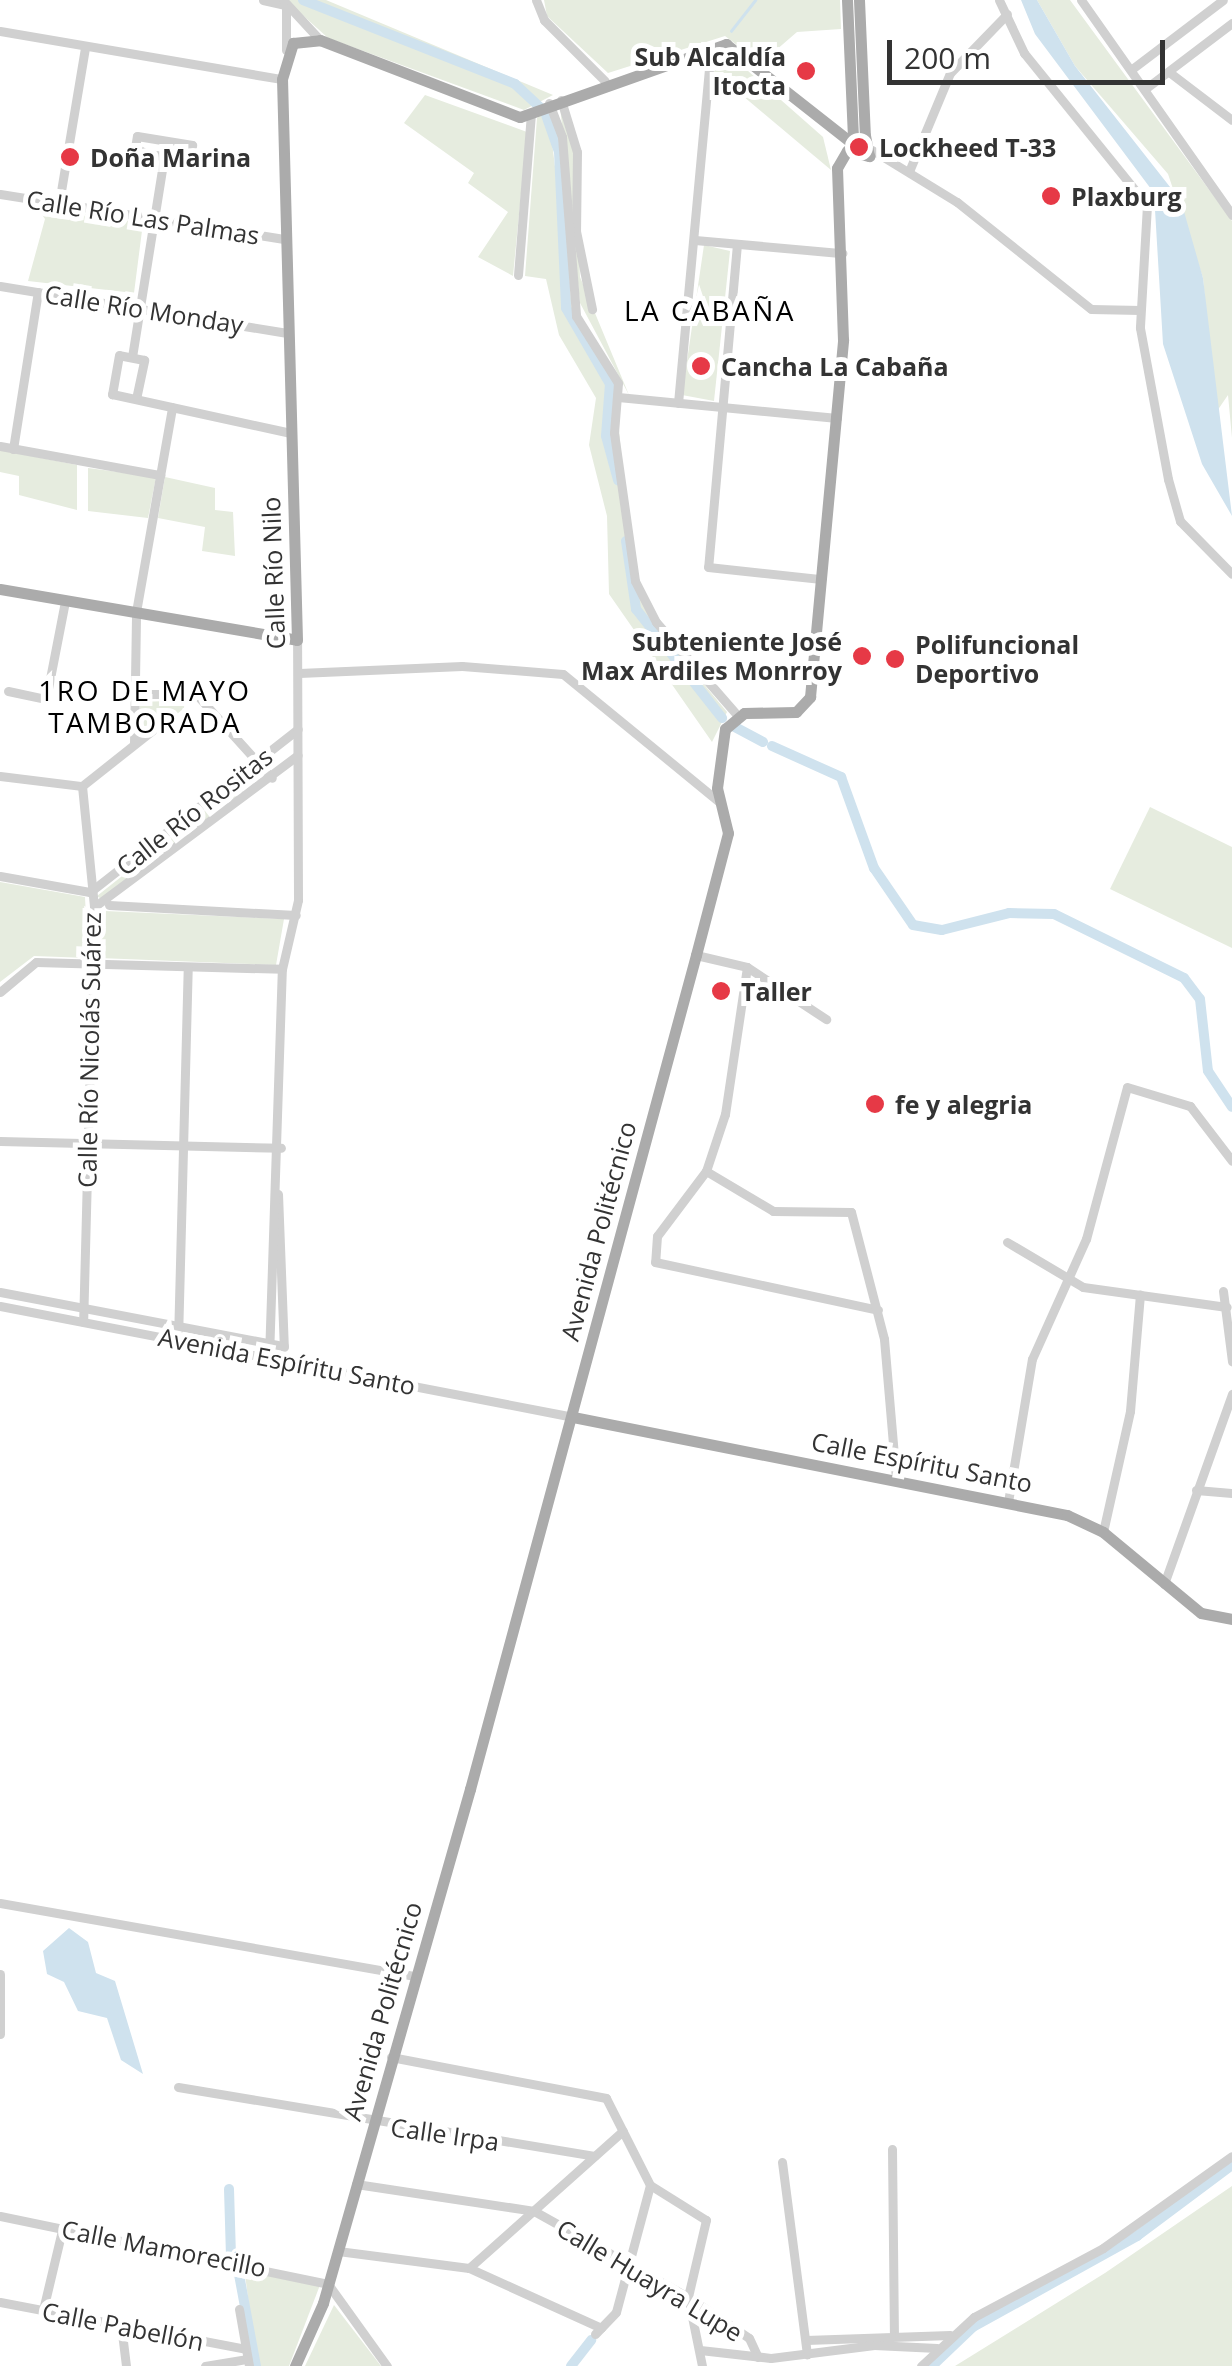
<!DOCTYPE html>
<html>
<head>
<meta charset="utf-8">
<style>
  body { margin:0 }
  #map { position:relative; width:1232px; height:2366px; overflow:hidden; background:#fff; font-family:"Open Sans",sans-serif }
  div>[style] { position:absolute }
  [style*='--x'] { left:calc(var(--x)*1px); top:calc(var(--y)*1px); width:calc(var(--w)*1px); rotate:calc(var(--a)*1deg) }
  .green>* { inset:0; background:#e6ecdf }
  .water>* { inset:0; background:#cfe2ee }
  .stream>* { height:2.5px; margin:-1.25px; padding:0 1.25px; transform-origin:1.25px; border-radius:1.25px; background:#cfe2ee }
  .canal>* { height:10px; margin:-5px; padding:0 5px; transform-origin:5px; border-radius:5px; background:#cfe2ee }
  .minor>* { height:9px; margin:-4.5px; padding:0 4.5px; transform-origin:4.5px; border-radius:4.5px; background:#d0d0d0 }
  .major>* { height:11px; margin:-5.5px; padding:0 5.5px; transform-origin:5.5px; border-radius:5.5px; background:#ababab }
  .dots>* { width:28px; height:28px; translate:-50% -50%; box-sizing:border-box; border:5px solid #fff; border-radius:50% }
  span { translate:-50% -50%; white-space:nowrap; text-align:center; line-height:1.15; -webkit-text-stroke:10px #fff; paint-order:stroke }
  .poi-label { font-size:25px; color:#333; font-weight:700 }
  .right { translate:-100% -50%; text-align:right }
  .left { translate:0 -50%; text-align:left }
  .street-label { font-size:25px; color:#333 }
  .neighbourhood-label { font-size:28px; color:#000; letter-spacing:2.5px }
  .scale { position:absolute; left:887px; top:40px; width:278px; height:45px; box-sizing:border-box; border:5px solid #333; border-top:0; padding-left:12px; font-size:30px; line-height:35px; white-space:nowrap; color:#333; -webkit-text-stroke:8px #fff; paint-order:stroke }
</style>
</head>
<body>
<div id="map">
  <div class="green">
    <i style="clip-path:polygon(286px 0,326px 0,553px 95px,524px 110px,328px 38px)"></i>
    <i style="clip-path:polygon(544px 0,840px 0,841px 29px,797px 32px,761px 63px,725px 36px,608px 73px,547px 16px)"></i>
    <i style="clip-path:polygon(1037px 0,1070px 0,1232px 221px,1232px 438px,1228px 395px,1215px 414px,1203px 278px,1168px 174px,1075px 66px)"></i>
    <i style="clip-path:polygon(723px 49px,823px 137px,831px 170px,712px 70px)"></i>
    <i style="clip-path:polygon(425px 95px,527px 132px,513px 276px,478px 257px,508px 212px,468px 183px,474px 173px,404px 123px)"></i>
    <i style="clip-path:polygon(560px 106px,574px 152px,580px 277px,629px 395px,580px 303px)"></i>
    <i style="clip-path:polygon(548px 109px,573px 316px,615px 383px,632px 581px,653px 623px,727px 712px,712px 742px,609px 594px,607px 516px,589px 445px,596px 398px,559px 335px,546px 279px,525px 276px,537px 118px)"></i>
    <i style="clip-path:polygon(36px 206px,143px 223px,134px 293px,28px 281px,45px 219px)"></i>
    <i style="clip-path:polygon(704px 245px,730px 251px,714px 401px,682px 395px)"></i>
    <i style="clip-path:polygon(0 450px,77px 465px,77px 510px,19px 495px,19px 476px,0 472px)"></i>
    <i style="clip-path:polygon(88px 468px,156px 477px,148px 518px,88px 511px)"></i>
    <i style="clip-path:polygon(165px 477px,215px 488px,215px 510px,233px 512px,235px 556px,202px 551px,205px 527px,158px 518px)"></i>
    <i style="clip-path:polygon(194px 700px,160px 728px,138px 737px,140px 702px)"></i>
    <i style="clip-path:polygon(252px 773px,257px 780px,104px 901px,97px 896px)"></i>
    <i style="clip-path:polygon(1150px 807px,1232px 847px,1232px 948px,1110px 889px)"></i>
    <i style="clip-path:polygon(0 882px,85px 897px,88px 958px,34px 956px,0 982px)"></i>
    <i style="clip-path:polygon(105px 911px,284px 919px,276px 965px,99px 958px)"></i>
    <i style="clip-path:polygon(1232px 2186px,1232px 2366px,955px 2366px,1105px 2273px)"></i>
    <i style="clip-path:polygon(244px 2267px,320px 2285px,289px 2366px,257px 2366px)"></i>
    <i style="clip-path:polygon(334px 2305px,381px 2366px,305px 2366px)"></i>
  </div>
  <div class="water">
    <i style="clip-path:polygon(1021px 0,1037px 0,1075px 66px,1181px 201px,1203px 278px,1232px 516px,1202px 464px,1163px 344px,1154px 193px,1035px 34px)"></i>
    <i style="clip-path:polygon(69px 1928px,88px 1942px,96px 1973px,115px 1981px,143px 2074px,121px 2060px,107px 2018px,78px 2011px,64px 1982px,47px 1974px,43px 1951px)"></i>
  </div>
  <div class="stream">
    <i style="--x:731;--y:31;--w:39;--a:-52"></i>
    <i style="--x:713;--y:68;--w:17;--a:-62"></i>
  </div>
  <div class="canal">
    <i style="--x:303;--y:0;--w:228;--a:21.6"></i>
    <i style="--x:515;--y:84;--w:41;--a:43"></i>
    <i style="--x:545;--y:112;--w:42;--a:70.7"></i>
    <i style="--x:559;--y:152;--w:156;--a:87.4"></i>
    <i style="--x:566;--y:308;--w:88;--a:59.9"></i>
    <i style="--x:610;--y:384;--w:52;--a:94.4"></i>
    <i style="--x:606;--y:436;--w:46;--a:74.7"></i>
    <i style="--x:626;--y:541;--w:69;--a:81.6"></i>
    <i style="--x:636;--y:609;--w:139;--a:51.7"></i>
    <i style="--x:733;--y:726;--w:34;--a:28"></i>
    <i style="--x:772;--y:746;--w:76;--a:24.2"></i>
    <i style="--x:841;--y:777;--w:97;--a:70.1"></i>
    <i style="--x:874;--y:868;--w:69;--a:55.6"></i>
    <i style="--x:913;--y:925;--w:29;--a:10"></i>
    <i style="--x:942;--y:930;--w:69;--a:-14.2"></i>
    <i style="--x:1009;--y:913;--w:45;--a:1.3"></i>
    <i style="--x:1054;--y:914;--w:145;--a:26.2"></i>
    <i style="--x:1184;--y:978;--w:26;--a:53"></i>
    <i style="--x:1200;--y:999;--w:72;--a:83.7"></i>
    <i style="--x:1208;--y:1071;--w:43;--a:56.3"></i>
    <i style="--x:229;--y:2189;--w:67;--a:88.3"></i>
    <i style="--x:238;--y:2269;--w:99;--a:79.5"></i>
    <i style="--x:571;--y:2366;--w:33;--a:-52"></i>
    <i style="--x:932;--y:2366;--w:57;--a:-43.6"></i>
    <i style="--x:973;--y:2327;--w:188;--a:-29"></i>
    <i style="--x:1137;--y:2236;--w:119;--a:-36.8"></i>
  </div>
  <div class="minor">
    <i style="--x:263;--y:0;--w:23;--a:13"></i>
    <i style="--x:283;--y:0;--w:54;--a:47.2"></i>
    <i style="--x:536;--y:0;--w:22;--a:68"></i>
    <i style="--x:544;--y:20;--w:86;--a:45"></i>
    <i style="--x:999;--y:0;--w:59;--a:64.7"></i>
    <i style="--x:1024;--y:53;--w:196;--a:51"></i>
    <i style="--x:1147;--y:205;--w:123;--a:93.3"></i>
    <i style="--x:1140;--y:328;--w:154;--a:79.5"></i>
    <i style="--x:1168;--y:479;--w:44;--a:74.1"></i>
    <i style="--x:1180;--y:521;--w:74;--a:45.5"></i>
    <i style="--x:1081;--y:0;--w:263;--a:54.9"></i>
    <i style="--x:286;--y:8;--w:42;--a:90"></i>
    <i style="--x:0;--y:31;--w:286;--a:9.7"></i>
    <i style="--x:1132;--y:69;--w:114;--a:-37.2"></i>
    <i style="--x:1169;--y:72;--w:79;--a:37.3"></i>
    <i style="--x:1145;--y:89;--w:109;--a:-37.2"></i>
    <i style="--x:561;--y:100;--w:54;--a:72.9"></i>
    <i style="--x:577;--y:152;--w:79;--a:90.7"></i>
    <i style="--x:576;--y:231;--w:80;--a:78.4"></i>
    <i style="--x:549;--y:103;--w:36;--a:69"></i>
    <i style="--x:562;--y:137;--w:180;--a:85.5"></i>
    <i style="--x:576;--y:316;--w:79;--a:57.9"></i>
    <i style="--x:618;--y:383;--w:50;--a:94.6"></i>
    <i style="--x:614;--y:433;--w:149;--a:81.9"></i>
    <i style="--x:635;--y:581;--w:46;--a:62.9"></i>
    <i style="--x:656;--y:622;--w:123;--a:48.9"></i>
    <i style="--x:137;--y:136;--w:56;--a:9.3"></i>
    <i style="--x:192;--y:145;--w:15;--a:106"></i>
    <i style="--x:188;--y:159;--w:41;--a:-173"></i>
    <i style="--x:147;--y:154;--w:13;--a:-153"></i>
    <i style="--x:135;--y:148;--w:12;--a:-81"></i>
    <i style="--x:872;--y:150;--w:100;--a:31.5"></i>
    <i style="--x:957;--y:202;--w:171;--a:38.6"></i>
    <i style="--x:1091;--y:309;--w:49;--a:1.2"></i>
    <i style="--x:910;--y:169;--w:104;--a:-67.4"></i>
    <i style="--x:950;--y:73;--w:82;--a:-46"></i>
    <i style="--x:0;--y:194;--w:289;--a:9"></i>
    <i style="--x:59;--y:203;--w:157;--a:-80.5"></i>
    <i style="--x:695;--y:240;--w:148;--a:5.1"></i>
    <i style="--x:737;--y:244;--w:324;--a:95.1"></i>
    <i style="--x:708;--y:567;--w:114;--a:6.1"></i>
    <i style="--x:518;--y:275;--w:161;--a:-85.4"></i>
    <i style="--x:0;--y:286;--w:291;--a:9.3"></i>
    <i style="--x:132;--y:357;--w:203;--a:-80.9"></i>
    <i style="--x:618;--y:397;--w:220;--a:5.5"></i>
    <i style="--x:136;--y:399;--w:40;--a:-78"></i>
    <i style="--x:144;--y:360;--w:25;--a:-169"></i>
    <i style="--x:119;--y:355;--w:40;--a:100"></i>
    <i style="--x:112;--y:394;--w:183;--a:12.3"></i>
    <i style="--x:678;--y:403;--w:356;--a:-84.7"></i>
    <i style="--x:0;--y:446;--w:163;--a:10.3"></i>
    <i style="--x:13;--y:449;--w:159;--a:-81"></i>
    <i style="--x:299;--y:673;--w:163;--a:-2.5"></i>
    <i style="--x:462;--y:666;--w:101;--a:4.5"></i>
    <i style="--x:563;--y:674;--w:200;--a:39.3"></i>
    <i style="--x:8;--y:691;--w:39;--a:12"></i>
    <i style="--x:46;--y:699;--w:100;--a:-79"></i>
    <i style="--x:134;--y:694;--w:62;--a:0"></i>
    <i style="--x:196;--y:694;--w:113;--a:47.9"></i>
    <i style="--x:134;--y:744;--w:132;--a:-89.1"></i>
    <i style="--x:136;--y:612;--w:208;--a:-80"></i>
    <i style="--x:0;--y:776;--w:83;--a:7"></i>
    <i style="--x:82;--y:786;--w:122;--a:84.3"></i>
    <i style="--x:94;--y:907;--w:415;--a:91.5"></i>
    <i style="--x:82;--y:786;--w:92;--a:-38.4"></i>
    <i style="--x:0;--y:876;--w:91;--a:10.1"></i>
    <i style="--x:90;--y:892;--w:264;--a:-38.1"></i>
    <i style="--x:109;--y:905;--w:187;--a:3.1"></i>
    <i style="--x:94;--y:907;--w:254;--a:-36.7"></i>
    <i style="--x:696;--y:955;--w:52;--a:13.2"></i>
    <i style="--x:747;--y:967;--w:95;--a:33.4"></i>
    <i style="--x:747;--y:967;--w:149;--a:98.5"></i>
    <i style="--x:725;--y:1114;--w:60;--a:108.4"></i>
    <i style="--x:706;--y:1171;--w:81;--a:127"></i>
    <i style="--x:657;--y:1236;--w:26;--a:94"></i>
    <i style="--x:655;--y:1262;--w:228;--a:12.1"></i>
    <i style="--x:0;--y:992;--w:47;--a:-39.8"></i>
    <i style="--x:36;--y:962;--w:246;--a:1.6"></i>
    <i style="--x:0;--y:1141;--w:281;--a:1.4"></i>
    <i style="--x:706;--y:1171;--w:78;--a:30.8"></i>
    <i style="--x:773;--y:1211;--w:78;--a:0.7"></i>
    <i style="--x:851;--y:1212;--w:131;--a:75.4"></i>
    <i style="--x:884;--y:1339;--w:141;--a:85.1"></i>
    <i style="--x:278;--y:1194;--w:153;--a:87.8"></i>
    <i style="--x:1007;--y:1242;--w:88;--a:30.6"></i>
    <i style="--x:1083;--y:1287;--w:145;--a:7.9"></i>
    <i style="--x:1223;--y:1291;--w:71;--a:82.7"></i>
    <i style="--x:0;--y:1292;--w:289;--a:10.8"></i>
    <i style="--x:0;--y:1306;--w:584;--a:10.96"></i>
    <i style="--x:178;--y:1340;--w:373;--a:-88.5"></i>
    <i style="--x:269;--y:1357;--w:388;--a:-88.1"></i>
    <i style="--x:282;--y:969;--w:71;--a:-76.9"></i>
    <i style="--x:298;--y:900;--w:260;--a:-90.2"></i>
    <i style="--x:1196;--y:1490;--w:36;--a:5"></i>
    <i style="--x:1008;--y:1502;--w:145;--a:-80.5"></i>
    <i style="--x:1032;--y:1359;--w:132;--a:-65.8"></i>
    <i style="--x:1086;--y:1239;--w:157;--a:-74.9"></i>
    <i style="--x:1127;--y:1087;--w:66;--a:16.8"></i>
    <i style="--x:1190;--y:1106;--w:69;--a:52.6"></i>
    <i style="--x:1103;--y:1532;--w:124;--a:-77.4"></i>
    <i style="--x:1130;--y:1411;--w:117;--a:-85.1"></i>
    <i style="--x:1164;--y:1584;--w:202;--a:-70.3"></i>
    <i style="--x:0;--y:1903;--w:420;--a:10"></i>
    <i style="--x:0;--y:1974;--w:60;--a:90"></i>
    <i style="--x:391;--y:2057;--w:219;--a:10.8"></i>
    <i style="--x:606;--y:2098;--w:97;--a:63.2"></i>
    <i style="--x:650;--y:2185;--w:66;--a:32"></i>
    <i style="--x:706;--y:2220;--w:79;--a:103.2"></i>
    <i style="--x:688;--y:2297;--w:70;--a:78.5"></i>
    <i style="--x:178;--y:2087;--w:422;--a:9.4"></i>
    <i style="--x:892;--y:2149;--w:185;--a:89.4"></i>
    <i style="--x:782;--y:2162;--w:194;--a:82.6"></i>
    <i style="--x:356;--y:2184;--w:180;--a:8.6"></i>
    <i style="--x:534;--y:2211;--w:176;--a:29.2"></i>
    <i style="--x:688;--y:2297;--w:73;--a:33.9"></i>
    <i style="--x:749;--y:2338;--w:21;--a:65"></i>
    <i style="--x:0;--y:2216;--w:335;--a:11.7"></i>
    <i style="--x:328;--y:2284;--w:101;--a:54.3"></i>
    <i style="--x:338;--y:2251;--w:132;--a:7.4"></i>
    <i style="--x:469;--y:2268;--w:145;--a:24.4"></i>
    <i style="--x:469;--y:2268;--w:206;--a:-41.7"></i>
    <i style="--x:0;--y:2302;--w:250;--a:10.8"></i>
    <i style="--x:239;--y:2309;--w:58;--a:80"></i>
    <i style="--x:43;--y:2310;--w:82;--a:-76.6"></i>
    <i style="--x:121;--y:2325;--w:41;--a:83"></i>
    <i style="--x:595;--y:2334;--w:30;--a:-46"></i>
    <i style="--x:616;--y:2312;--w:131;--a:-75"></i>
    <i style="--x:806;--y:2340;--w:144;--a:-2"></i>
    <i style="--x:700;--y:2350;--w:71;--a:6.4"></i>
    <i style="--x:771;--y:2358;--w:104;--a:-7.2"></i>
    <i style="--x:874;--y:2345;--w:63;--a:2.7"></i>
    <i style="--x:205;--y:2366;--w:43;--a:-9.5"></i>
    <i style="--x:921;--y:2366;--w:72;--a:-42.8"></i>
    <i style="--x:974;--y:2317;--w:146;--a:-28.1"></i>
    <i style="--x:1103;--y:2248;--w:158;--a:-35.5"></i>
  </div>
  <div class="major">
    <i style="--x:847;--y:0;--w:135;--a:87.5"></i>
    <i style="--x:859;--y:0;--w:135;--a:87.5"></i>
    <i style="--x:847;--y:151;--w:23;--a:13"></i>
    <i style="--x:869;--y:156;--w:21;--a:-101"></i>
    <i style="--x:0;--y:589;--w:301;--a:9.7"></i>
    <i style="--x:297;--y:640;--w:561;--a:-91.53"></i>
    <i style="--x:282;--y:79;--w:38;--a:-73"></i>
    <i style="--x:293;--y:43;--w:27;--a:-6"></i>
    <i style="--x:320;--y:40;--w:214;--a:21.1"></i>
    <i style="--x:520;--y:117;--w:219;--a:-19.5"></i>
    <i style="--x:726;--y:44;--w:155;--a:38.2"></i>
    <i style="--x:573;--y:1417;--w:504;--a:11.22"></i>
    <i style="--x:1067;--y:1515;--w:40;--a:25"></i>
    <i style="--x:1103;--y:1532;--w:127;--a:39.6"></i>
    <i style="--x:1201;--y:1613;--w:32;--a:11"></i>
    <i style="--x:295;--y:2366;--w:69;--a:-66"></i>
    <i style="--x:323;--y:2303;--w:535;--a:-74.04"></i>
    <i style="--x:470;--y:1789;--w:864;--a:-74.84"></i>
    <i style="--x:696;--y:955;--w:126;--a:-75.3"></i>
    <i style="--x:728;--y:833;--w:46;--a:-103.7"></i>
    <i style="--x:717;--y:788;--w:60;--a:-82.3"></i>
    <i style="--x:725;--y:729;--w:25;--a:-40"></i>
    <i style="--x:744;--y:713;--w:52;--a:-1.1"></i>
    <i style="--x:796;--y:712;--w:21;--a:-47"></i>
    <i style="--x:810;--y:697;--w:359;--a:-84.7"></i>
    <i style="--x:843;--y:340;--w:172;--a:-92"></i>
    <i style="--x:837;--y:168;--w:20;--a:-60"></i>
  </div>
  <div class="dots">
    <i style="left:806px;top:71px;background:#e63946"></i>
    <i style="left:859px;top:147px;background:#e63946"></i>
    <i style="left:70px;top:157px;background:#e63946"></i>
    <i style="left:1051px;top:196px;background:#e63946"></i>
    <i style="left:701px;top:366px;background:#e63946"></i>
    <i style="left:862px;top:656px;background:#e63946"></i>
    <i style="left:895px;top:659px;background:#e63946"></i>
    <i style="left:721px;top:991px;background:#e63946"></i>
    <i style="left:875px;top:1104px;background:#e63946"></i>
  </div>
  <div class="poi-label">
    <span class="right" style="left:786px;top:71px">Sub Alcaldía<br>Itocta</span>
    <span class="left" style="left:879px;top:147px">Lockheed T-33</span>
    <span class="left" style="left:90px;top:157px">Doña Marina</span>
    <span class="left" style="left:1071px;top:196px">Plaxburg</span>
    <span class="left" style="left:721px;top:366px">Cancha La Cabaña</span>
    <span class="right" style="left:842px;top:656px">Subteniente José<br>Max Ardiles Monrroy</span>
    <span class="left" style="left:915px;top:659px">Polifuncional<br>Deportivo</span>
    <span class="left" style="left:741px;top:991px">Taller</span>
    <span class="left" style="left:895px;top:1104px">fe y alegria</span>
  </div>
  <div class="street-label">
    <span style="left:143px;top:217px;rotate:9deg">Calle Río Las Palmas</span>
    <span style="left:144px;top:309px;rotate:9deg">Calle Río Monday</span>
    <span style="left:273px;top:573px;rotate:-92deg">Calle Río Nilo</span>
    <span style="left:194px;top:811px;rotate:-38deg">Calle Río Rositas</span>
    <span style="left:89px;top:1050px;rotate:-89deg">Calle Río Nicolás Suárez</span>
    <span style="left:598px;top:1231px;rotate:-75deg">Avenida Politécnico</span>
    <span style="left:287px;top:1361px;rotate:11deg">Avenida Espíritu Santo</span>
    <span style="left:922px;top:1462px;rotate:11deg">Calle Espíritu Santo</span>
    <span style="left:382px;top:2011px;rotate:-74deg">Avenida Politécnico</span>
    <span style="left:445px;top:2134px;rotate:8deg">Calle Irpa</span>
    <span style="left:164px;top:2248px;rotate:11deg">Calle Mamorecillo</span>
    <span style="left:650px;top:2280px;rotate:31deg">Calle Huayra Lupe</span>
    <span style="left:123px;top:2326px;rotate:11deg">Calle Pabellón</span>
  </div>
  <div class="neighbourhood-label">
    <span style="left:710px;top:310px">LA CABAÑA</span>
    <span style="left:145px;top:706px">1RO DE MAYO<br>TAMBORADA</span>
  </div>
  <div class="scale">200 m</div>
</div>
</body>
</html>
